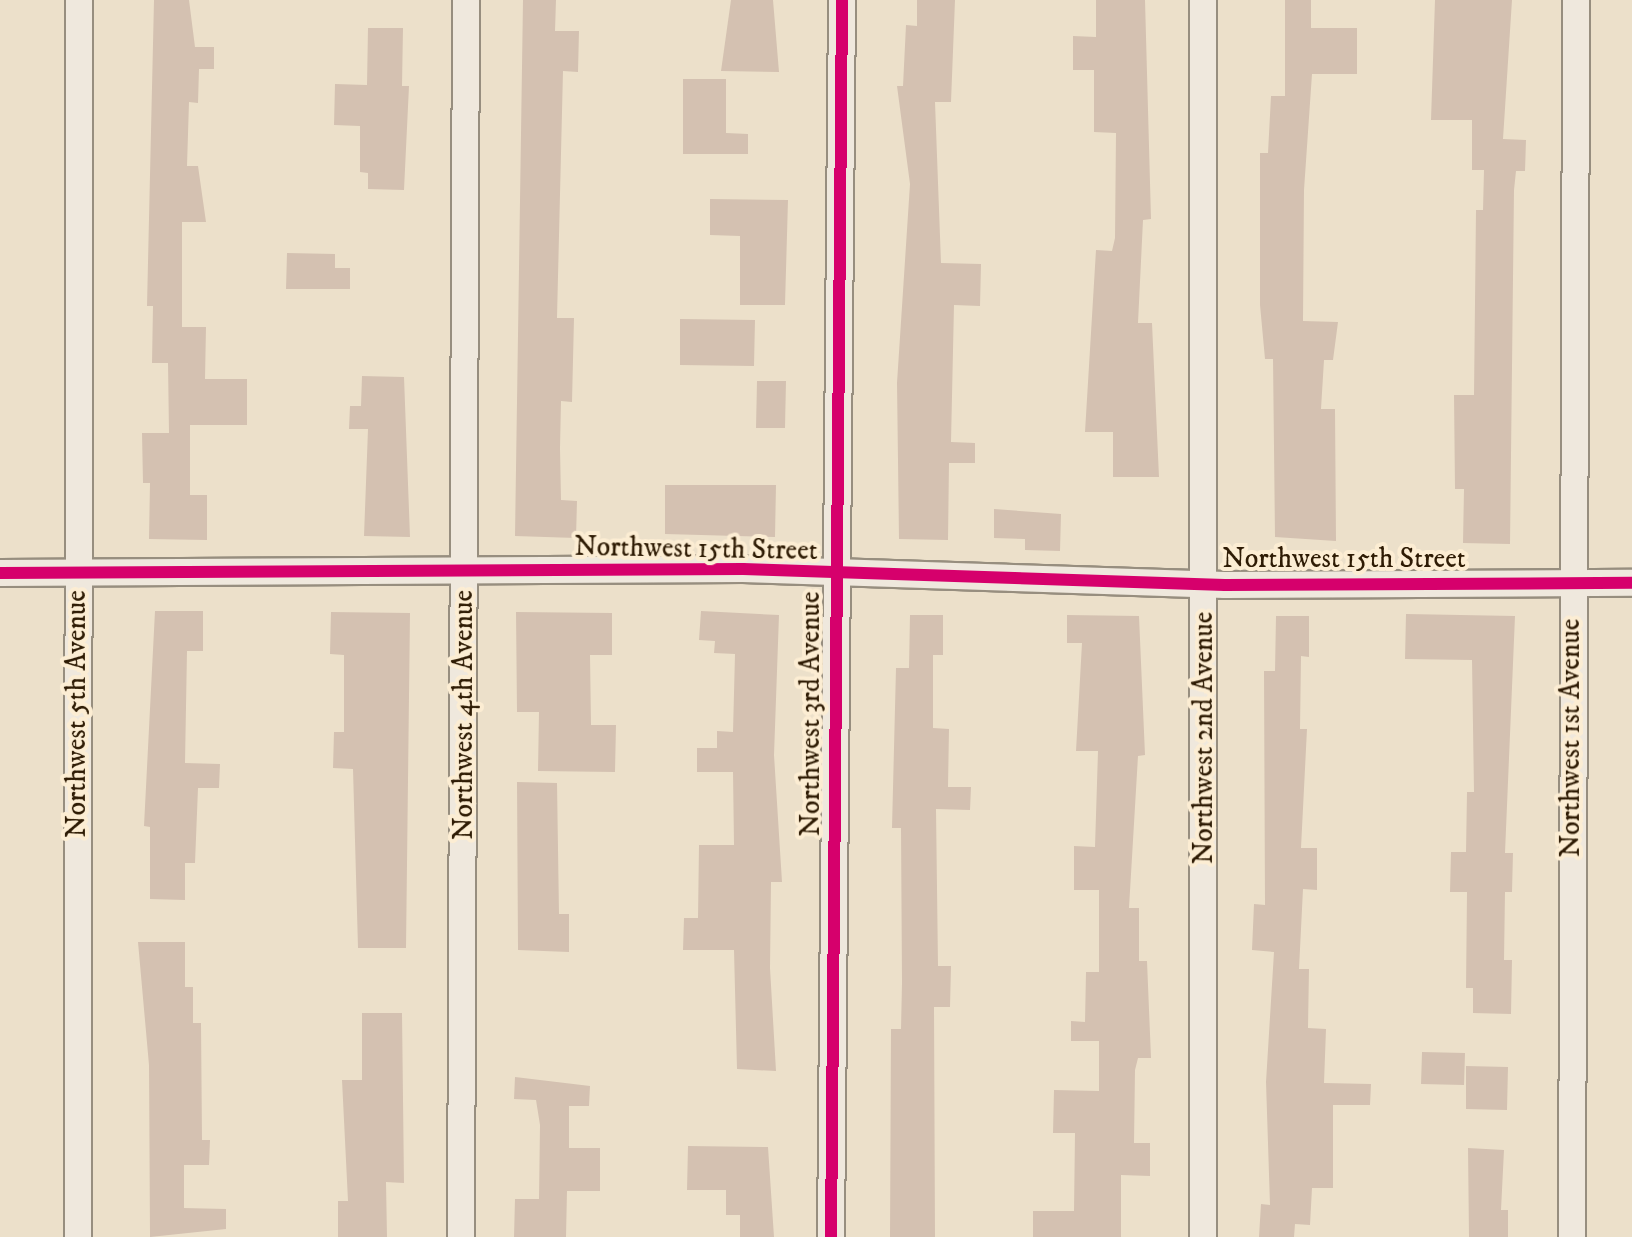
<!DOCTYPE html>
<html>
<head>
<meta charset="utf-8">
<style>
  body { margin:0 }
  #map { position:relative; width:1632px; height:1237px; overflow:hidden; background:#ece0ca; font-family:"IM FELL DW Pica",serif }
  div>[style] { position:absolute }
  [style*='--x'] { left:calc(var(--x)*1px); top:calc(var(--y)*1px); width:calc(var(--w)*1px); rotate:calc(var(--a)*1deg) }
  .building>* { inset:0; background:#d4c1b1 }
  .roads { filter:drop-shadow(2px 0 #978e7f) drop-shadow(-2px 0 #978e7f) drop-shadow(0 2px #978e7f) drop-shadow(0 -2px #978e7f) }
  .minor>* { height:26px; margin:-13px; padding:0 13px; transform-origin:13px; border-radius:13px; background:#efe8dd }
  .cycleway>* { height:12px; margin:-6px; padding:0 6px; transform-origin:6px; border-radius:6px; background:#d6006c }
  span { translate:-50% -50%; white-space:nowrap; text-align:center; line-height:1.15; -webkit-text-stroke:8px #fcedd3; paint-order:stroke }
  .street-label { font-size:28px; color:#2e1b04 }
</style>
</head>
<body>
<div id="map">
  <div class="building">
    <i style="clip-path:polygon(154px 0,189px 0,195px 47px,214px 47px,214px 69px,199px 69px,198px 103px,189px 102px,187px 166px,198px 166px,206px 222px,182px 222px,182px 327px,206px 327px,205px 379px,247px 379px,247px 425px,190px 425px,190px 495px,207px 495px,207px 540px,149px 539px,150px 483px,143px 483px,142px 433px,169px 433px,168px 363px,152px 363px,153px 306px,147px 306px)"></i>
    <i style="clip-path:polygon(523px 0,556px 0,555px 31px,579px 31px,578px 72px,563px 71px,557px 318px,574px 318px,572px 402px,561px 401px,560px 448px,561px 500px,577px 501px,576px 538px,515px 536px)"></i>
    <i style="clip-path:polygon(731px 0,773px 0,779px 72px,721px 71px)"></i>
    <i style="clip-path:polygon(917px 0,955px 0,951px 102px,935px 102px,941px 263px,981px 264px,980px 306px,954px 305px,951px 442px,975px 443px,975px 463px,949px 463px,948px 540px,899px 539px,897px 383px,910px 184px,897px 86px,903px 86px,906px 25px,917px 26px)"></i>
    <i style="clip-path:polygon(1096px 0,1145px 0,1151px 219px,1143px 220px,1138px 323px,1152px 323px,1159px 477px,1113px 477px,1113px 432px,1085px 432px,1096px 250px,1112px 251px,1115px 238px,1116px 133px,1094px 132px,1094px 70px,1073px 70px,1073px 36px,1096px 37px)"></i>
    <i style="clip-path:polygon(1285px 0,1311px 0,1311px 28px,1357px 28px,1357px 74px,1312px 74px,1304px 190px,1303px 321px,1338px 322px,1333px 360px,1324px 360px,1321px 409px,1335px 409px,1336px 541px,1275px 537px,1273px 359px,1265px 359px,1260px 305px,1260px 153px,1268px 153px,1271px 96px,1285px 96px)"></i>
    <i style="clip-path:polygon(1435px 0,1512px 0,1503px 139px,1526px 140px,1525px 171px,1516px 171px,1514px 190px,1510px 544px,1463px 543px,1464px 489px,1455px 489px,1454px 395px,1474px 395px,1476px 210px,1483px 210px,1484px 170px,1472px 170px,1472px 120px,1431px 120px)"></i>
    <i style="clip-path:polygon(368px 28px,403px 28px,402px 86px,409px 86px,404px 190px,368px 189px,368px 173px,360px 172px,360px 126px,334px 125px,335px 84px,367px 85px)"></i>
    <i style="clip-path:polygon(683px 79px,726px 79px,726px 133px,748px 134px,748px 154px,683px 154px)"></i>
    <i style="clip-path:polygon(710px 199px,788px 200px,785px 305px,740px 305px,740px 236px,710px 235px)"></i>
    <i style="clip-path:polygon(287px 253px,335px 254px,335px 268px,350px 268px,350px 289px,286px 289px)"></i>
    <i style="clip-path:polygon(680px 319px,755px 320px,754px 366px,680px 365px)"></i>
    <i style="clip-path:polygon(362px 376px,404px 377px,410px 537px,364px 536px,368px 429px,349px 429px,350px 406px,361px 406px)"></i>
    <i style="clip-path:polygon(757px 381px,786px 381px,785px 428px,756px 428px)"></i>
    <i style="clip-path:polygon(665px 485px,776px 485px,775px 537px,665px 534px)"></i>
    <i style="clip-path:polygon(994px 509px,1061px 514px,1060px 551px,1025px 550px,1025px 539px,994px 538px)"></i>
    <i style="clip-path:polygon(155px 611px,203px 611px,203px 651px,187px 651px,185px 763px,220px 764px,219px 788px,198px 788px,195px 863px,185px 863px,185px 900px,150px 899px,150px 827px,144px 826px)"></i>
    <i style="clip-path:polygon(701px 611px,779px 615px,774px 755px,782px 882px,771px 882px,770px 968px,776px 1071px,737px 1069px,734px 950px,683px 950px,684px 918px,698px 918px,699px 845px,734px 845px,733px 772px,697px 772px,697px 748px,717px 748px,717px 731px,733px 732px,735px 654px,714px 653px,715px 641px,699px 640px)"></i>
    <i style="clip-path:polygon(331px 612px,410px 613px,406px 948px,358px 948px,353px 769px,333px 768px,334px 732px,344px 732px,344px 655px,330px 654px)"></i>
    <i style="clip-path:polygon(516px 612px,612px 613px,612px 655px,590px 655px,591px 725px,616px 725px,615px 772px,538px 771px,539px 712px,517px 712px)"></i>
    <i style="clip-path:polygon(1406px 614px,1515px 616px,1505px 853px,1513px 853px,1512px 892px,1505px 892px,1504px 960px,1512px 960px,1511px 1014px,1473px 1013px,1473px 988px,1466px 988px,1467px 892px,1450px 892px,1451px 852px,1466px 852px,1467px 792px,1474px 792px,1472px 660px,1405px 659px)"></i>
    <i style="clip-path:polygon(910px 615px,943px 615px,943px 655px,933px 655px,933px 728px,949px 729px,948px 787px,971px 787px,970px 810px,936px 809px,938px 966px,951px 966px,950px 1007px,934px 1007px,935px 1237px,890px 1237px,891px 1029px,901px 1029px,902px 983px,901px 828px,892px 828px,896px 668px,909px 668px)"></i>
    <i style="clip-path:polygon(1067px 615px,1139px 616px,1145px 755px,1138px 756px,1129px 908px,1139px 908px,1139px 961px,1147px 961px,1151px 1058px,1138px 1058px,1135px 1070px,1134px 1143px,1150px 1143px,1150px 1176px,1121px 1175px,1121px 1237px,1033px 1237px,1033px 1211px,1074px 1211px,1075px 1133px,1053px 1133px,1054px 1090px,1099px 1091px,1099px 1041px,1071px 1041px,1071px 1021px,1085px 1022px,1086px 972px,1099px 972px,1099px 890px,1074px 890px,1074px 846px,1095px 847px,1098px 751px,1076px 751px,1082px 643px,1067px 643px)"></i>
    <i style="clip-path:polygon(1276px 616px,1309px 616px,1309px 657px,1301px 656px,1300px 729px,1307px 729px,1301px 848px,1317px 848px,1317px 890px,1303px 889px,1299px 969px,1309px 969px,1308px 1028px,1326px 1029px,1324px 1083px,1371px 1084px,1370px 1105px,1333px 1105px,1333px 1188px,1312px 1188px,1310px 1225px,1295px 1224px,1294px 1237px,1259px 1237px,1261px 1204px,1270px 1205px,1266px 1082px,1274px 952px,1252px 950px,1254px 904px,1265px 905px,1264px 671px,1275px 671px)"></i>
    <i style="clip-path:polygon(517px 782px,557px 783px,559px 914px,569px 914px,569px 952px,518px 950px)"></i>
    <i style="clip-path:polygon(138px 942px,185px 942px,185px 987px,193px 987px,193px 1023px,201px 1023px,202px 1140px,210px 1140px,209px 1165px,184px 1165px,184px 1208px,226px 1209px,226px 1229px,150px 1237px,149px 1065px)"></i>
    <i style="clip-path:polygon(362px 1013px,402px 1013px,404px 1183px,386px 1182px,387px 1237px,338px 1237px,338px 1201px,348px 1201px,342px 1080px,362px 1080px)"></i>
    <i style="clip-path:polygon(1422px 1052px,1465px 1053px,1464px 1085px,1421px 1084px)"></i>
    <i style="clip-path:polygon(1466px 1066px,1508px 1067px,1507px 1110px,1466px 1109px)"></i>
    <i style="clip-path:polygon(515px 1077px,590px 1086px,589px 1106px,569px 1106px,569px 1148px,600px 1148px,600px 1191px,567px 1191px,566px 1237px,514px 1237px,515px 1199px,539px 1199px,540px 1125px,536px 1100px,514px 1099px)"></i>
    <i style="clip-path:polygon(688px 1146px,768px 1147px,774px 1237px,740px 1237px,740px 1215px,726px 1215px,726px 1190px,687px 1190px)"></i>
    <i style="clip-path:polygon(1468px 1148px,1504px 1150px,1501px 1210px,1508px 1210px,1508px 1237px,1469px 1237px)"></i>
  </div>
  <div class="roads">
    <div class="minor">
      <i style="--x:1203;--y:0;--w:1237;--a:90"></i>
      <i style="--x:0;--y:573;--w:743;--a:-0.31"></i>
      <i style="--x:743;--y:569;--w:482;--a:1.9"></i>
      <i style="--x:1225;--y:585;--w:407;--a:-0.3"></i>
      <i style="--x:78;--y:1237;--w:1237;--a:-89.95"></i>
      <i style="--x:461;--y:1237;--w:1237;--a:-89.77"></i>
      <i style="--x:831;--y:1237;--w:1237;--a:-89.49"></i>
      <i style="--x:1572;--y:1237;--w:1237;--a:-89.81"></i>
    </div>
  </div>
  <div class="cycleway">
    <i style="--x:0;--y:573;--w:743;--a:-0.31"></i>
    <i style="--x:743;--y:569;--w:482;--a:1.9"></i>
    <i style="--x:1225;--y:585;--w:407;--a:-0.3"></i>
    <i style="--x:831;--y:1237;--w:1237;--a:-89.49"></i>
  </div>
  <div class="street-label">
    <span style="left:696px;top:549px;rotate:1deg">Northwest 15th Street</span>
    <span style="left:1344px;top:559px">Northwest 15th Street</span>
    <span style="left:77px;top:714px;rotate:-90deg">Northwest 5th Avenue</span>
    <span style="left:811px;top:714px;rotate:-90deg">Northwest 3rd Avenue</span>
    <span style="left:464px;top:715px;rotate:-90deg">Northwest 4th Avenue</span>
    <span style="left:1204px;top:738px;rotate:-90deg">Northwest 2nd Avenue</span>
    <span style="left:1571px;top:738px;rotate:-90deg">Northwest 1st Avenue</span>
  </div>
</div>
</body>
</html>
